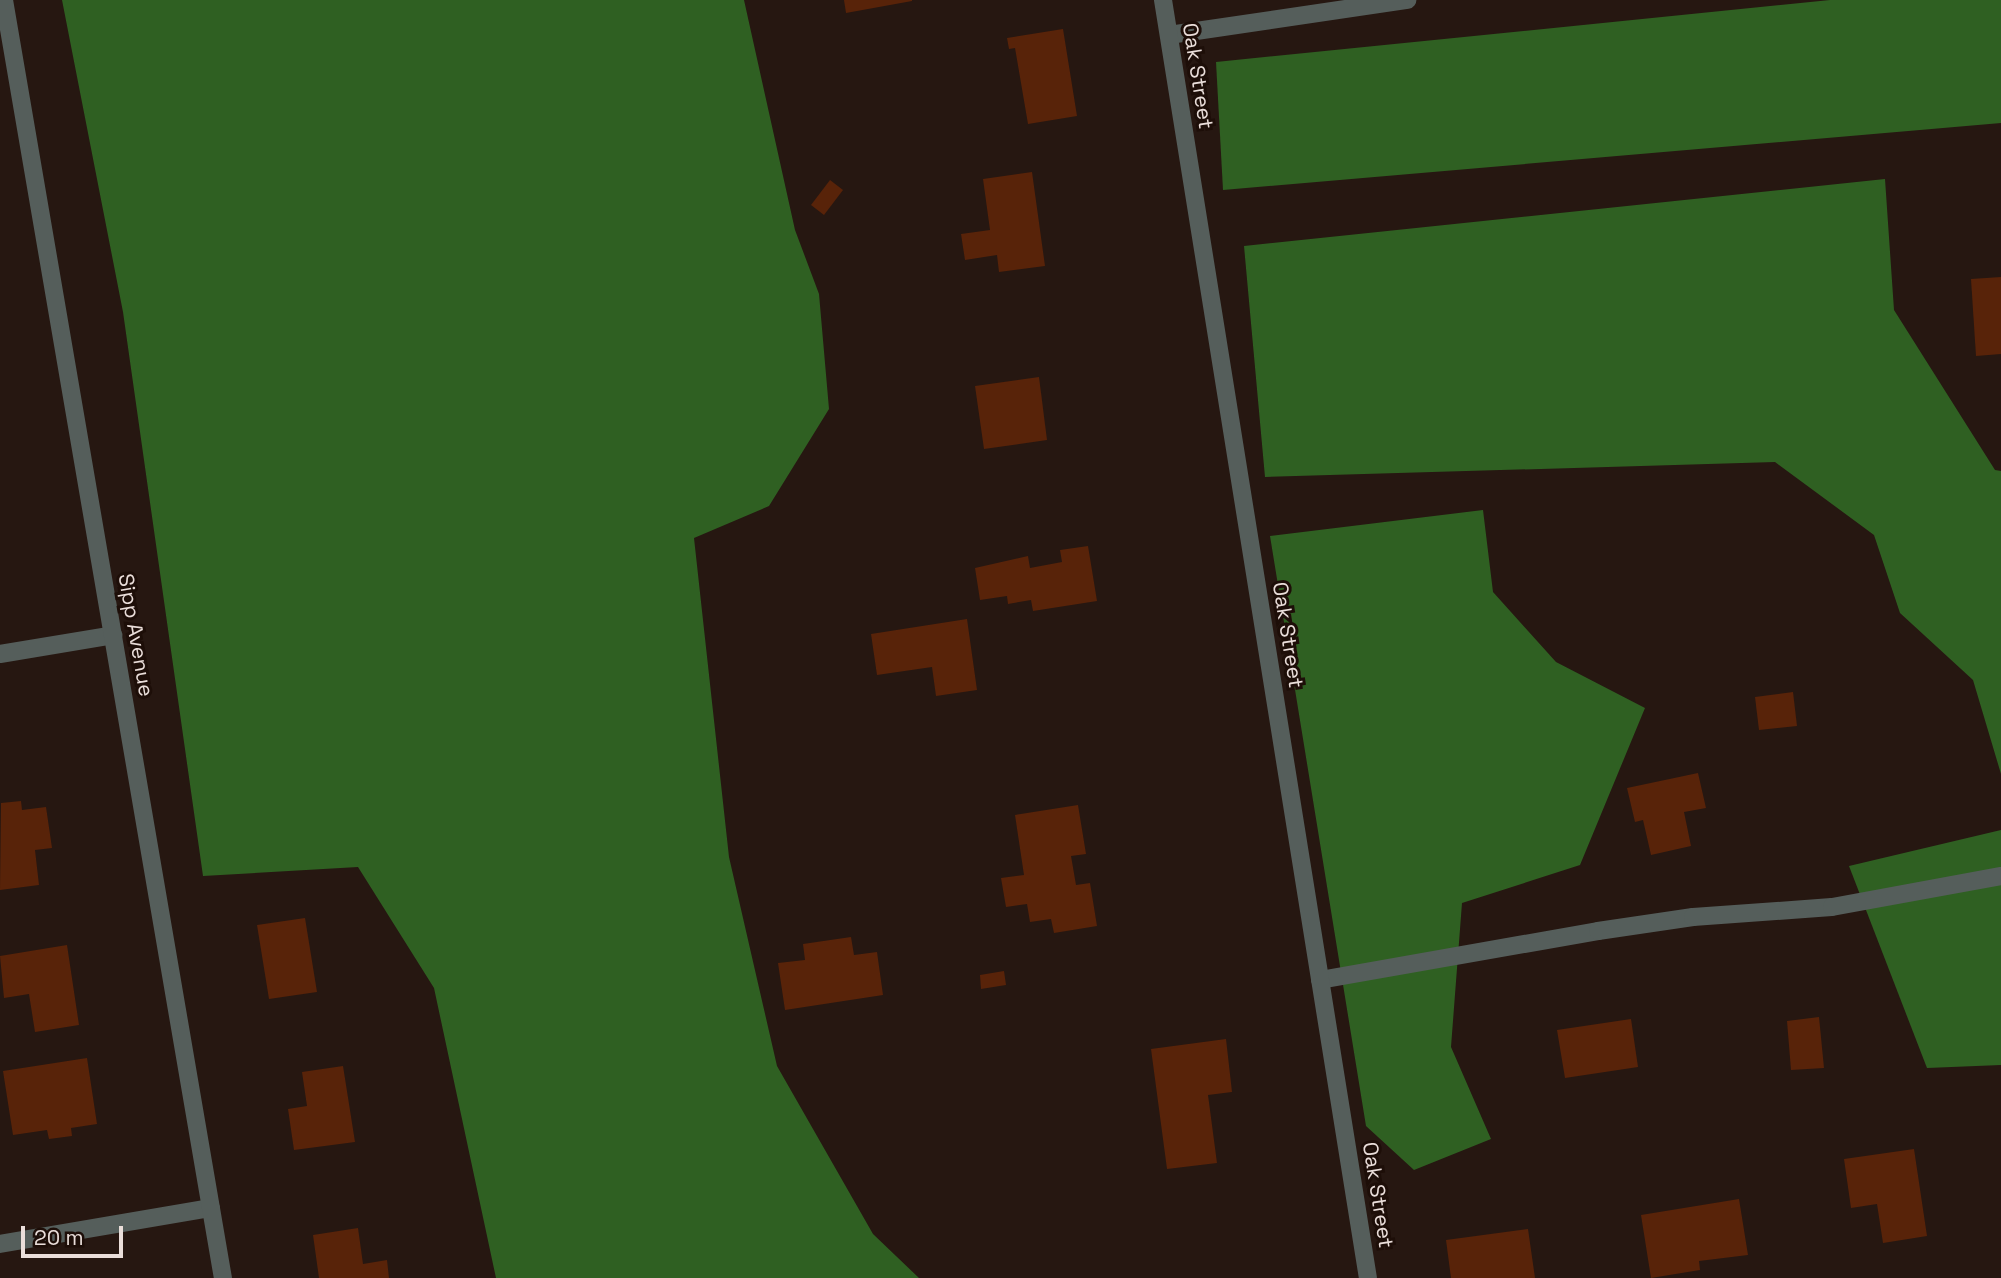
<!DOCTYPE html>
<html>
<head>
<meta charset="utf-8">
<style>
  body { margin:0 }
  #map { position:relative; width:2001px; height:1278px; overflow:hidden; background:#261711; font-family:"Space Grotesk",sans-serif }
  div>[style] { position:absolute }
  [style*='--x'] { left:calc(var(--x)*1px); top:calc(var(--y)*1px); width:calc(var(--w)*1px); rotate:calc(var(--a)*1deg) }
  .forest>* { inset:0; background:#2f6022 }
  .building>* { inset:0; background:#582309 }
  .service>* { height:18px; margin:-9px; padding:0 9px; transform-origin:9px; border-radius:9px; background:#555e5b }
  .minor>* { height:18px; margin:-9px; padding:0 9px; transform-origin:9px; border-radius:9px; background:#555e5b }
  .tertiary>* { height:18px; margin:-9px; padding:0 9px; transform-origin:9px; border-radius:9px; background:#555e5b }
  span { translate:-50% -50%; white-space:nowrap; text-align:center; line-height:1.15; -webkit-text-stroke:6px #1d0e08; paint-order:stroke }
  .street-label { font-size:21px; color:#eadeda }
  .scale { position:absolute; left:21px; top:1226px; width:102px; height:32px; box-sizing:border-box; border:4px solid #eadeda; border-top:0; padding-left:9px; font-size:21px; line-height:24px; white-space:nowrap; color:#eadeda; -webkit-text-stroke:5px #1d0e08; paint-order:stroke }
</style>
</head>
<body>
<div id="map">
  <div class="forest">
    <i style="clip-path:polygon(62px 0,744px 0,795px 230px,819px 294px,829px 409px,769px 506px,694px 538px,729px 857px,777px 1066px,873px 1234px,919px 1278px,496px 1278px,434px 988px,358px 867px,203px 876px,123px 312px)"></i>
    <i style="clip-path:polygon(1830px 0,2001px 0,2001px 123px,1223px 190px,1216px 62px)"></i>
    <i style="clip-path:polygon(1885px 179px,1894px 310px,1995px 470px,2001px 471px,2001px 774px,1973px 680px,1900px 613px,1874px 535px,1775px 462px,1265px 477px,1244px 246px)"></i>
    <i style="clip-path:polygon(1483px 510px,1493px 592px,1556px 662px,1645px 708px,1580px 865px,1462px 903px,1451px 1047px,1491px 1139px,1414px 1170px,1366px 1126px,1270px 536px)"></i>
    <i style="clip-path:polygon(2001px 830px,2001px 1065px,1927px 1068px,1849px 866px)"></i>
  </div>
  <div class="building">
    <i style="clip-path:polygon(844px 0,912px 0,912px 1px,846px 13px)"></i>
    <i style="clip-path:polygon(1063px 29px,1077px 116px,1028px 124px,1015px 48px,1009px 49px,1007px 38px)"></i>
    <i style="clip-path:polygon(1032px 172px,1045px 266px,999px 272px,997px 255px,965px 260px,961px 234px,990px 230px,983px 179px)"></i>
    <i style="clip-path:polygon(830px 180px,843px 190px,824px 215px,811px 205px)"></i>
    <i style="clip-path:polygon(2001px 277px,2001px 354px,1976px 356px,1971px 279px)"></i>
    <i style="clip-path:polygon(1039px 377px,1047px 440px,984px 449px,975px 386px)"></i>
    <i style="clip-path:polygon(1088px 546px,1097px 601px,1033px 611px,1031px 600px,1008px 604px,1007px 596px,980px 600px,975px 568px,1028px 556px,1030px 568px,1062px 562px,1060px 550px)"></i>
    <i style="clip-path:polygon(967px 619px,977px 690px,936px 696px,932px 667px,877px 675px,871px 634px)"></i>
    <i style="clip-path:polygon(1793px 692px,1797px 726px,1759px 730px,1755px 697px)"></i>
    <i style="clip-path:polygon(1698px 773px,1706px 808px,1684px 812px,1691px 846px,1651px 855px,1643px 820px,1635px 822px,1627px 788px)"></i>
    <i style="clip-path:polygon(21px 801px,22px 810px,46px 807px,52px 848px,35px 850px,39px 885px,0 890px,1px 803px)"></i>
    <i style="clip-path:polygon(1078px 805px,1086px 854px,1071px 856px,1076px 885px,1090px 883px,1097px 926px,1054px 933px,1051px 919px,1030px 922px,1027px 904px,1006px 907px,1001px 878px,1024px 875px,1015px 815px)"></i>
    <i style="clip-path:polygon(305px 918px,317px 992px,269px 999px,257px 925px)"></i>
    <i style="clip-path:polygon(851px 937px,854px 955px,877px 952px,883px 995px,785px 1010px,778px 963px,805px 960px,803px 944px)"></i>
    <i style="clip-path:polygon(67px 945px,79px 1025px,35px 1032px,29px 994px,4px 998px,0 956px)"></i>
    <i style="clip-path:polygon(1004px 971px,1006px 985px,981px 989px,980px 975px)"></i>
    <i style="clip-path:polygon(1819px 1017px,1824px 1068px,1791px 1070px,1787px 1021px)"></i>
    <i style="clip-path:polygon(1631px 1019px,1638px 1067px,1565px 1078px,1557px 1030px)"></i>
    <i style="clip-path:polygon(1226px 1039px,1232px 1092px,1208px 1095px,1217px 1163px,1167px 1169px,1151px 1049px)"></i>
    <i style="clip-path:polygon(87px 1058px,97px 1124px,71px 1128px,72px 1136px,49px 1139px,47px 1130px,13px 1135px,3px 1071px)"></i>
    <i style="clip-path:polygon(343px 1066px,355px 1142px,294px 1150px,288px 1109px,307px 1106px,302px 1072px)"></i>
    <i style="clip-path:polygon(1914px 1149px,1927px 1236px,1883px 1243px,1877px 1204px,1851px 1208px,1844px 1159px)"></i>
    <i style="clip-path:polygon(1739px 1199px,1748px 1255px,1699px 1261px,1700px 1270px,1651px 1278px,1641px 1215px)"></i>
    <i style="clip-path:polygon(358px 1228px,363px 1264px,387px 1260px,389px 1278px,319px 1278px,313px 1235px)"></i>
    <i style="clip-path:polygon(1528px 1229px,1535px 1278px,1451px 1278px,1446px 1240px)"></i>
  </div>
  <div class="service">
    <i style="--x:1169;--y:35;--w:241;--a:-8.4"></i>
    <i style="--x:1320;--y:980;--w:282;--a:-10"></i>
    <i style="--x:1598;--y:931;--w:96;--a:-8.4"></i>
    <i style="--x:1693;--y:917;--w:139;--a:-4.1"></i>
    <i style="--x:1832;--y:907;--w:172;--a:-10.4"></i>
  </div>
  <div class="minor">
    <i style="--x:1163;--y:0;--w:1294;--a:80.89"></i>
    <i style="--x:0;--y:654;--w:115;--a:-9.5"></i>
    <i style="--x:0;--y:1244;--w:214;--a:-9.7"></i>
  </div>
  <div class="tertiary">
    <i style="--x:4;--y:0;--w:1297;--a:80.28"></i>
  </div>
  <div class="street-label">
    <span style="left:1198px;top:76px;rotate:81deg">Oak Street</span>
    <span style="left:136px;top:635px;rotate:80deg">Sipp Avenue</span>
    <span style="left:1288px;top:635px;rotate:81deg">Oak Street</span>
    <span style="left:1378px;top:1195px;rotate:81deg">Oak Street</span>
  </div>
  <div class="scale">20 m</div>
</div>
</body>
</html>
